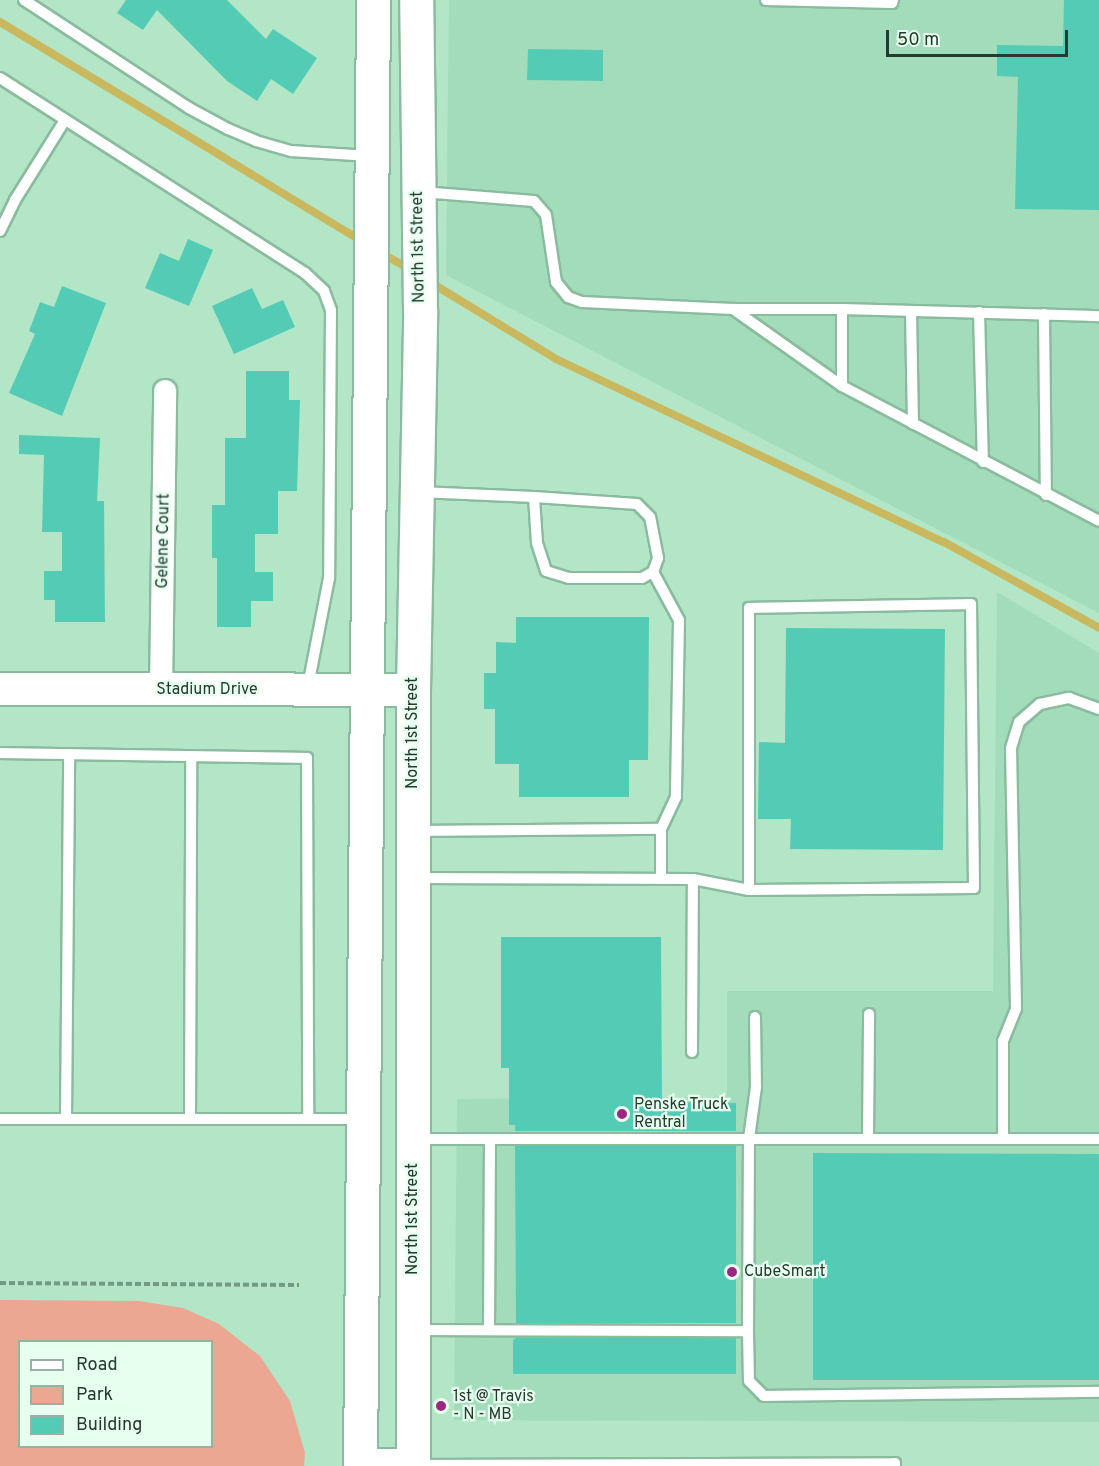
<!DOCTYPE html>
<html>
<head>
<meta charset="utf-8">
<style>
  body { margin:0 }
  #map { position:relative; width:1099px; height:1466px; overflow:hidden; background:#b3e5c7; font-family:Overpass,sans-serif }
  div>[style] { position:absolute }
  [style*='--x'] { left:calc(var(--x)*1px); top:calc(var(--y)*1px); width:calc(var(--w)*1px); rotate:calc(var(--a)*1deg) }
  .built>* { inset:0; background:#a2dcba }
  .green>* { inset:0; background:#eba792 }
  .stream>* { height:8px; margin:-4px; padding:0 4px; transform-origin:4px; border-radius:4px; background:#cab85e }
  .building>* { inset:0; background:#54ccb5 }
  .path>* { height:4px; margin-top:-2px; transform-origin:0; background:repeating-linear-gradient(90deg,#749883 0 6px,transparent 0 9px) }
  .roads { filter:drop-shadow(2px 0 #8abb9e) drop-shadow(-2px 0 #8abb9e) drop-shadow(0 2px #8abb9e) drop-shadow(0 -2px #8abb9e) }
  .lane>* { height:10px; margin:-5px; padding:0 5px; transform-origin:5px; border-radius:5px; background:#fff }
  .street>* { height:22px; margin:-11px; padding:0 11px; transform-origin:11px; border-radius:11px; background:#fff }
  .secondary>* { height:32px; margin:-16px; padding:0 16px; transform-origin:16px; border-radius:16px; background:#fff }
  .primary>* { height:33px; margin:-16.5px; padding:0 16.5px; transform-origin:16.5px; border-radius:16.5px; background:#fff }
  .dots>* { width:16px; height:16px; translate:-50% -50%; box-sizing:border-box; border:3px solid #e6ffef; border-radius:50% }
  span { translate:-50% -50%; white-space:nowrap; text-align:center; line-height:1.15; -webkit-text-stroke:4.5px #e6ffef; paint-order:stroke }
  .street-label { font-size:16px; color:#263a2f }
  .poi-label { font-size:16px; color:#263a2f }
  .left { translate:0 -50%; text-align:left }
  .legend { position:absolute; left:18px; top:1340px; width:195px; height:108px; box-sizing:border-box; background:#e6ffef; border:2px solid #99b0a2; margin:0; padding:8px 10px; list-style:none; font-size:18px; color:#263a2f }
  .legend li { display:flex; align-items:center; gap:12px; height:30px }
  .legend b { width:30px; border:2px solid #99b0a2 }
  .scale { position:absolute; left:886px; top:30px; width:182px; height:27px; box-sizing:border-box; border:3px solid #263a2f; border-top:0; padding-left:8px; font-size:18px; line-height:21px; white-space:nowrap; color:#263a2f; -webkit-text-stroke:4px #e6ffef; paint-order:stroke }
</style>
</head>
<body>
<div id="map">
  <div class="built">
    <i style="clip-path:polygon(449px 0,1099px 0,1099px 613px,446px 275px)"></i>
    <i style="clip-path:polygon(997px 592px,1099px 653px,1099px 1422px,454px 1420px,457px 1099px,727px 1097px,727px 991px,993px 991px)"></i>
  </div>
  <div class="green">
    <i style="clip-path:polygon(evenodd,0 1300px,139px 1301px,183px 1308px,219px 1324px,260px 1356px,290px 1401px,305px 1453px,304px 1466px,0 1466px,0 1300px,20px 1342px,212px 1342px,212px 1446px,20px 1446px,20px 1342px)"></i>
  </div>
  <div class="stream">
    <i style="--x:0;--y:22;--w:424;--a:31.2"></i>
    <i style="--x:378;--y:251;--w:39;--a:30"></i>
    <i style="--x:430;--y:282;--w:148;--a:31.4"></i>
    <i style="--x:556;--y:359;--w:429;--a:25.3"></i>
    <i style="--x:944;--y:542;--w:177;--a:29"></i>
  </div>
  <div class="building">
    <i style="clip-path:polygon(126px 0,227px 0,266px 39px,273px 29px,317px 58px,293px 94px,271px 79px,257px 101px,227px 81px,157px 10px,143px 30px,117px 13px)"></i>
    <i style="clip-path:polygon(1064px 0,1099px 0,1099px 210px,1015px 209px,1018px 77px,997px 76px,997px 45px,1063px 46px)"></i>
    <i style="clip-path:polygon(528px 49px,603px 50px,603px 81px,527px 80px)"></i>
    <i style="clip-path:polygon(188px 239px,213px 250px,189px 306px,145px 288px,160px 253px,179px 261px)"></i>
    <i style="clip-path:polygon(62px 286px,106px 303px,62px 416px,9px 393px,35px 334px,29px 331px,40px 302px,54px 307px)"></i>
    <i style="clip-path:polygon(252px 288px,262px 309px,283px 300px,295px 327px,234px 354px,212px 306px)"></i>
    <i style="clip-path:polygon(246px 371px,289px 371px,289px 400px,300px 400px,297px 491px,278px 491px,278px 534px,255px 534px,255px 572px,273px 572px,273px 601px,251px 601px,251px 627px,217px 627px,217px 558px,212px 558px,212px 505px,225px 505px,225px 438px,246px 438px)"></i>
    <i style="clip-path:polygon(19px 435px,100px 438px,97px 501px,104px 501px,105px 622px,55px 622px,55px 600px,44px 600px,44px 571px,62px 571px,62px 532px,42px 532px,44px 455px,19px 454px)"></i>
    <i style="clip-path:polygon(516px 617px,649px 617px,648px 760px,629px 760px,629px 797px,519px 797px,519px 764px,495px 764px,495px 709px,484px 709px,484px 673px,496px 673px,496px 642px,516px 643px)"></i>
    <i style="clip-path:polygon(786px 628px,945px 629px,943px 850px,790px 849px,791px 819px,758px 819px,759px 742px,785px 743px)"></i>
    <i style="clip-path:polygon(501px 937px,661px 937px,662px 1102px,736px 1103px,736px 1131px,515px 1131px,515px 1125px,509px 1125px,509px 1068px,501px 1068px)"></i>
    <i style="clip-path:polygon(515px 1146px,736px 1146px,736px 1323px,516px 1323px)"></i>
    <i style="clip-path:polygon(813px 1153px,1099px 1154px,1099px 1380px,813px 1380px)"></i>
    <i style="clip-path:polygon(516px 1338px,736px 1338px,736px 1374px,513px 1374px,513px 1340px)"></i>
  </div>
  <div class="path">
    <i style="--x:0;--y:1283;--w:299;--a:0.4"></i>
  </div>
  <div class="roads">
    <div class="lane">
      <i style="--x:24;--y:0;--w:197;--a:33.2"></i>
      <i style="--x:189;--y:108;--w:44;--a:28.3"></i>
      <i style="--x:228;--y:129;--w:30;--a:23"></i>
      <i style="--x:256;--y:141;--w:37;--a:16"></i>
      <i style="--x:292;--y:151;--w:77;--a:3.7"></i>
      <i style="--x:766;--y:0;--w:126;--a:1.4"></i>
      <i style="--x:892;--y:3;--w:3;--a:-72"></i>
      <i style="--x:0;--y:78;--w:362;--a:32.6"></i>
      <i style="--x:305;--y:273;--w:26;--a:43"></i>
      <i style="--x:324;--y:291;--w:20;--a:70"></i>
      <i style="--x:331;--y:310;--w:268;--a:90.4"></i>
      <i style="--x:329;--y:578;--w:110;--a:101"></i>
      <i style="--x:422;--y:192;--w:112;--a:4.6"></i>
      <i style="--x:534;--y:201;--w:18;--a:49"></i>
      <i style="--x:546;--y:215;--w:68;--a:81.5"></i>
      <i style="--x:556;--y:282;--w:19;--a:51"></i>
      <i style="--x:568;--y:297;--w:15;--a:20"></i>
      <i style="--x:582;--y:302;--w:151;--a:2.7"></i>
      <i style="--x:733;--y:309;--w:109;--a:0"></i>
      <i style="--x:842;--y:309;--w:257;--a:1.6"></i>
      <i style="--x:0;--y:231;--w:34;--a:-64"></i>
      <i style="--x:15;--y:200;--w:94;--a:-58"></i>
      <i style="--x:733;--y:309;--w:133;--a:35.2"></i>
      <i style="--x:842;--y:386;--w:290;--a:27.7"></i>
      <i style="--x:911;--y:311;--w:113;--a:89"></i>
      <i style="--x:979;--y:312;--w:150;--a:88.5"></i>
      <i style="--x:1044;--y:314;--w:181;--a:89.4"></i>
      <i style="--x:842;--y:386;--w:77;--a:-90"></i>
      <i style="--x:419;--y:492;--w:115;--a:2.5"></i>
      <i style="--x:534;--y:497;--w:46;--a:86.3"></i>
      <i style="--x:537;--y:543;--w:29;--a:72"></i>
      <i style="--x:546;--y:571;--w:24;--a:17"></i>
      <i style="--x:569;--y:578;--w:73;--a:0"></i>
      <i style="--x:642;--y:578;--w:13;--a:-29"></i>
      <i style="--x:653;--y:572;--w:15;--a:-70"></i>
      <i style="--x:658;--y:558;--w:26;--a:-101"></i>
      <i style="--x:653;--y:532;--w:15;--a:-101"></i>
      <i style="--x:650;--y:517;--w:18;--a:-135"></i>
      <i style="--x:637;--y:504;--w:103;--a:-176.1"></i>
      <i style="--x:653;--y:572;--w:55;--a:61.6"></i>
      <i style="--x:679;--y:620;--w:177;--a:91"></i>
      <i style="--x:676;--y:797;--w:35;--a:115"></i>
      <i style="--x:0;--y:753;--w:307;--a:0.9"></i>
      <i style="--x:307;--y:758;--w:361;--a:89.8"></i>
      <i style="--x:417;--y:831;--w:244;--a:-0.5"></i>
      <i style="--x:661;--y:829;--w:49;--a:90"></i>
      <i style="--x:416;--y:878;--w:277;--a:0.2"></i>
      <i style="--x:693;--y:879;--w:57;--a:11.1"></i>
      <i style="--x:749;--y:890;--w:225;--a:-0.5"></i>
      <i style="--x:974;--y:888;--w:284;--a:-90.6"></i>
      <i style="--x:971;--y:604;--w:222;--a:179"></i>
      <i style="--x:749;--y:608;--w:282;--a:90"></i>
      <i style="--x:755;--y:1017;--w:70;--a:89.2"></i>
      <i style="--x:756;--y:1087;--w:52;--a:97.7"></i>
      <i style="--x:749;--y:1139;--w:350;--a:0"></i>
      <i style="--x:692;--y:1052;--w:173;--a:-89.7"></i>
      <i style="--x:0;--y:1119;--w:360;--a:0"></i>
      <i style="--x:66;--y:1119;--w:365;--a:-89.5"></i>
      <i style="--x:190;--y:1119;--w:363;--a:-89.8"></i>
      <i style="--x:868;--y:1139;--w:125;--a:-89.5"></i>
      <i style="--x:1003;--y:1139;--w:98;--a:-90"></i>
      <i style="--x:1003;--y:1041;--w:35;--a:-68"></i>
      <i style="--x:1016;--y:1008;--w:260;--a:-91.1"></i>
      <i style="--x:1011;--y:748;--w:27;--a:-73"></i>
      <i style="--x:1019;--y:722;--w:28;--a:-41"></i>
      <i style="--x:1040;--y:704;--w:30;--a:-12"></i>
      <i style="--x:1069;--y:698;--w:32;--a:20"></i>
      <i style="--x:416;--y:1330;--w:332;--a:0.2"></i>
      <i style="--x:748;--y:1331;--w:192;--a:-89.7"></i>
      <i style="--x:749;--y:1139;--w:333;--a:180"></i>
      <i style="--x:489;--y:1330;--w:191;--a:-89.7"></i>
      <i style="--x:748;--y:1331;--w:50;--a:88.9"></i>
      <i style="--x:749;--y:1381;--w:21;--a:45"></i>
      <i style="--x:764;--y:1396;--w:335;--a:-0.7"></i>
      <i style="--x:416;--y:1465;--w:479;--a:-0.2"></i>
      <i style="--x:895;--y:1463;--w:3;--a:90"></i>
    </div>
    <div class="street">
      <i style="--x:161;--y:691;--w:300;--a:-89.2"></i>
    </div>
    <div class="secondary">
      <i style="--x:0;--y:689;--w:413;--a:0.1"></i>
    </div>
    <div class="primary">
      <i style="--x:360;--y:1465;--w:53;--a:0"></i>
      <i style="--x:360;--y:1466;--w:1466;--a:-89.49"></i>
      <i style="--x:413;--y:1466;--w:776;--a:-90"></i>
      <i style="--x:413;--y:690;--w:380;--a:-88.9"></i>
      <i style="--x:420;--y:310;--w:310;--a:-90.7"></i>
    </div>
  </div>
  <div class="dots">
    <i style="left:622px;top:1114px;background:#9c2782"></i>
    <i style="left:732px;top:1272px;background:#9c2782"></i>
    <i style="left:441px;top:1406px;background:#9c2782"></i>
  </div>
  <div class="street-label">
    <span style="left:419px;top:247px;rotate:-91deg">North 1st Street</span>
    <span style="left:164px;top:541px;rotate:-89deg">Gelene Court</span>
    <span style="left:207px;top:690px">Stadium Drive</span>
    <span style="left:413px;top:733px;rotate:-90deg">North 1st Street</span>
    <span style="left:413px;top:1219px;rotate:-90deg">North 1st Street</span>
  </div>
  <div class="poi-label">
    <span class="left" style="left:634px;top:1114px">Penske Truck<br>Rentral</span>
    <span class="left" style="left:744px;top:1272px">CubeSmart</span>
    <span class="left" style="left:453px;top:1406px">1st @ Travis<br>- N - MB</span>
  </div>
  <ul class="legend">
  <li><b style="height:8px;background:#fff"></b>Road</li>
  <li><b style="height:16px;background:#eba792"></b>Park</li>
  <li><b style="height:16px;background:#54ccb5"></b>Building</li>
  </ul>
  <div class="scale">50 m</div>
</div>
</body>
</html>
